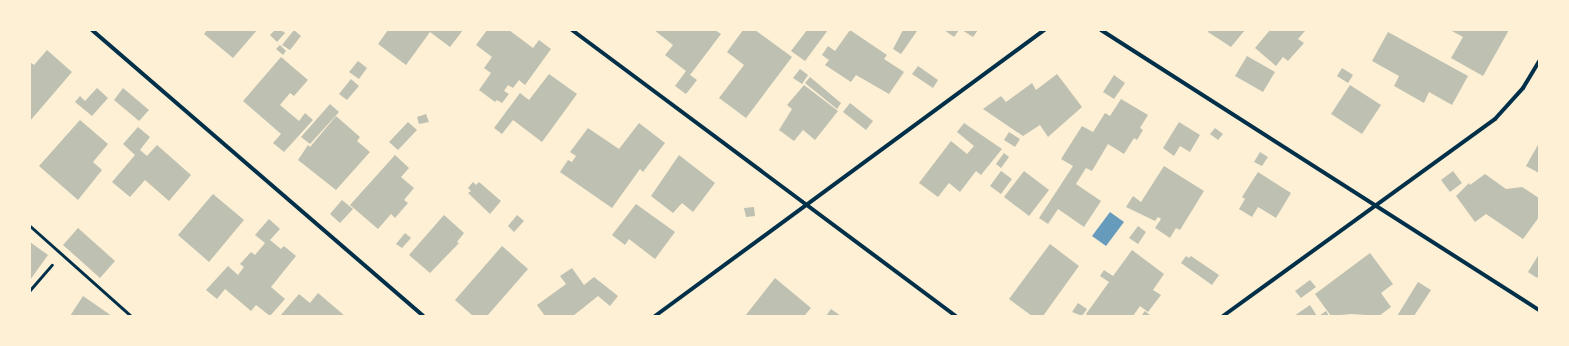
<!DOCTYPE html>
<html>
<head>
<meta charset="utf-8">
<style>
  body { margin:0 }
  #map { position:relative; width:1569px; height:346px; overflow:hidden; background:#fdf0d5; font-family:"Asap Condensed",sans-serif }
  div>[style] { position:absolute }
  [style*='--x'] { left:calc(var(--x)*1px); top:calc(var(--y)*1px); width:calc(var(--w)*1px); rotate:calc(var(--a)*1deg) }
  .water>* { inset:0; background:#669bbc }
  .building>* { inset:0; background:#bec0b2 }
  .path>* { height:2.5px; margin:-1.25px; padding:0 1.25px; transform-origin:1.25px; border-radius:1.25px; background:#003049 }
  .service>* { height:3px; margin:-1.5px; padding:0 1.5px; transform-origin:1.5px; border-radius:1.5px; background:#003049 }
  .minor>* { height:4px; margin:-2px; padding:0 2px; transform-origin:2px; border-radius:2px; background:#003049 }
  span { translate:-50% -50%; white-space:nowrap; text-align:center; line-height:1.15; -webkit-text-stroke:3px #fdf0d5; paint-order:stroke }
  .frame { position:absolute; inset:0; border:31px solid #fdf0d5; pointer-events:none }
</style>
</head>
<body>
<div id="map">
  <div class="water">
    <i style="clip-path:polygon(1110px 212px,1124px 222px,1106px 246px,1092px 236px)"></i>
  </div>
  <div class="building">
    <i style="clip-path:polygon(207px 30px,257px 30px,233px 58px,204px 34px)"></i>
    <i style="clip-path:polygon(275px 30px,281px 30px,285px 33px,277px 42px,270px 35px)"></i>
    <i style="clip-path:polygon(294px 30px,301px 36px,290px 50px,282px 45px)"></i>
    <i style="clip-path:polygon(388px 30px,463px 30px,450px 47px,430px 32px,406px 65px,378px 44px)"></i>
    <i style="clip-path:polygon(487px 30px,509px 30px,533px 48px,539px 40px,551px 49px,525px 85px,519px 80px,513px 88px,508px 85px,504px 91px,509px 94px,502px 103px,497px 100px,495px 102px,479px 90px,491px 73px,484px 68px,492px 57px,476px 45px)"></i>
    <i style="clip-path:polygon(654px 30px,715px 30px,721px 34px,690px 75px,697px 80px,686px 94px,675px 86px,686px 71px,665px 55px,673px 45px)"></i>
    <i style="clip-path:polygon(743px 30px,755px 30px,792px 57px,746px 118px,719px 98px,744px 65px,727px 52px)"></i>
    <i style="clip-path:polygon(807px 30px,828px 30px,805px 61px,791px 51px)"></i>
    <i style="clip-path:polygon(850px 30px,887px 55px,884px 59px,904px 72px,889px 94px,856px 75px,851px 82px,825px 65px,829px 60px,822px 55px,828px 46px,835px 51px)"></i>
    <i style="clip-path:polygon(903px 30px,917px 31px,901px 54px,893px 49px)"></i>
    <i style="clip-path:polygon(944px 30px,959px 30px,954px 37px)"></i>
    <i style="clip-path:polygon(962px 30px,978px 30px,973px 37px)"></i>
    <i style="clip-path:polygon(1209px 30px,1245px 30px,1231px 47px,1208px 32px)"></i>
    <i style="clip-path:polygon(1270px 30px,1305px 31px,1298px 39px,1304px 43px,1288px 61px,1283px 57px,1276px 66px,1255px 48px)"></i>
    <i style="clip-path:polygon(1450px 30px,1509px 30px,1483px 76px,1451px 58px,1463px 37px)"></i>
    <i style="clip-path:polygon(1388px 32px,1468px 76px,1452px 105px,1429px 92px,1424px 103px,1394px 86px,1399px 76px,1372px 61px)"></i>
    <i style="clip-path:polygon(280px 45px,286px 51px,283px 55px,276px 49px)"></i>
    <i style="clip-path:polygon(47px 50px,72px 72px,30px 121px,30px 62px,34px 65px)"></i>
    <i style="clip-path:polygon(1247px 56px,1275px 72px,1263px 92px,1235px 76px)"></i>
    <i style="clip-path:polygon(281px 57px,308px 80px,294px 96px,290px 93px,280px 105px,299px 121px,305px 113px,313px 120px,284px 152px,273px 143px,281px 134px,243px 101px)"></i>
    <i style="clip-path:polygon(358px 61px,367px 68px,359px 79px,349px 72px)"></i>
    <i style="clip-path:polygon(918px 66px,938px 80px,933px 88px,912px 74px)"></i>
    <i style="clip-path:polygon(1342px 68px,1353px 75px,1348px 83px,1337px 76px)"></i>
    <i style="clip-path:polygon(800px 69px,808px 75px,802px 84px,793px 78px)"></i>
    <i style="clip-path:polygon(549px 74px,577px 94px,542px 142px,513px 120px,502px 134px,494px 128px,520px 93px,529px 100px)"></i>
    <i style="clip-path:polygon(1057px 74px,1082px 107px,1048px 137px,1040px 125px,1023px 136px,983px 109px,1001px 96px,1006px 102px,1032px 83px,1036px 90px)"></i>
    <i style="clip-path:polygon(1114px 75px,1125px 83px,1114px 99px,1103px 92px)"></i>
    <i style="clip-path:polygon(810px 77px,841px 103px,837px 109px,805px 83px)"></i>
    <i style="clip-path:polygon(351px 79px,359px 86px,347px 100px,339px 94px)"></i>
    <i style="clip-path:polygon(804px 85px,838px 111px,815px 140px,803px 130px,794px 141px,779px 130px,792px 109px,787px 105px)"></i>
    <i style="clip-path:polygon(1350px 85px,1381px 105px,1362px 134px,1331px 114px)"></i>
    <i style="clip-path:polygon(97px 88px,108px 98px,92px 116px,75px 102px,80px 96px,85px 101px)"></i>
    <i style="clip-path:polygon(123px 88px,149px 110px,139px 121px,114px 100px)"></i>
    <i style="clip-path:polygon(1121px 99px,1148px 115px,1140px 128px,1143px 130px,1137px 140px,1134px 138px,1124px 154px,1108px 144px,1092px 171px,1086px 168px,1076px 184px,1101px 201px,1084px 227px,1058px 209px,1048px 224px,1039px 218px,1073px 166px,1061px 159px,1082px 126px,1093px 132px,1105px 113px,1110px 116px)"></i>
    <i style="clip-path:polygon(850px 103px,873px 121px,866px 130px,843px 112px)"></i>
    <i style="clip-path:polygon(330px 104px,339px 112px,310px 144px,301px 137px)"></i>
    <i style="clip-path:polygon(426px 114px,429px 122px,419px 124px,417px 117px)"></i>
    <i style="clip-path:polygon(336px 116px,360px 137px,357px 141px,370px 152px,336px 190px,298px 160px,308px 145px,310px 147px)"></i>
    <i style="clip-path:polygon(80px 120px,108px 144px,93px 162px,102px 170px,78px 200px,39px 166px)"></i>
    <i style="clip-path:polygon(408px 122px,417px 130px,398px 150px,389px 142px)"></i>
    <i style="clip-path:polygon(1179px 122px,1200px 135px,1190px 152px,1180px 146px,1174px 156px,1163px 148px)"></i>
    <i style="clip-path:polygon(639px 123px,665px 143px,643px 172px,640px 169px,612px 208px,560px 172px,568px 160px,572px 162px,576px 156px,570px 152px,588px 128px,619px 149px)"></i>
    <i style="clip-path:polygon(964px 123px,1002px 149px,981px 175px,976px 171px,960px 192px,949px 183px,938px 197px,919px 183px,951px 141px,967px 154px,974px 146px,957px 132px)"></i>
    <i style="clip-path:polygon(138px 127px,150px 137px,140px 150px,147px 156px,157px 145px,191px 175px,169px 201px,145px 180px,130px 197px,112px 182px,135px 155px,123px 144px)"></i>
    <i style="clip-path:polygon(1215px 128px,1223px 134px,1218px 140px,1210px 134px)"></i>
    <i style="clip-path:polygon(1009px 132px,1020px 139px,1015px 147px,1004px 140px)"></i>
    <i style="clip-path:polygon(1539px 143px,1539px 173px,1526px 166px)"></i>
    <i style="clip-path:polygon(1260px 152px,1268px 157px,1262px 166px,1254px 162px)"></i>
    <i style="clip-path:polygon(1004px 153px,1009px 157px,1001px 168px,996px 164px)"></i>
    <i style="clip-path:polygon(395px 155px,409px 168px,401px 177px,414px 188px,404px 200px,408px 203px,395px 218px,391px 214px,378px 229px,350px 205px)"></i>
    <i style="clip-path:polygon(679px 155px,715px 183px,693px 212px,682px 203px,673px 213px,651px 196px)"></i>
    <i style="clip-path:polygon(1164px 166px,1204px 191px,1180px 230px,1176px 228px,1170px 238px,1155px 228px,1161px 219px,1158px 217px,1155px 221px,1126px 207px,1133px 196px,1141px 202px)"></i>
    <i style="clip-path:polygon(1001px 171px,1012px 179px,1001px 194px,990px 186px)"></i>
    <i style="clip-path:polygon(1024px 171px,1049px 190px,1029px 216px,1004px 197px)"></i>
    <i style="clip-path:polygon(1453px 171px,1462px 183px,1450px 192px,1441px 180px)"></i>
    <i style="clip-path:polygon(1258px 172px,1291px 193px,1276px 218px,1258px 207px,1252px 217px,1239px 209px,1245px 199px,1242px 197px)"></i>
    <i style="clip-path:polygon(1485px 174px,1506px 189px,1522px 187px,1539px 198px,1539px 217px,1523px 239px,1486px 214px,1475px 222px,1456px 196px,1469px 183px,1470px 185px)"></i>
    <i style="clip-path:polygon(473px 182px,476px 185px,479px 182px,501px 201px,490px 214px,468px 193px,471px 191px,468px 188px)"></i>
    <i style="clip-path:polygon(213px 194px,244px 220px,209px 262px,178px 235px)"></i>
    <i style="clip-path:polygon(342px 200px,353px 209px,340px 223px,330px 214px)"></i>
    <i style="clip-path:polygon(636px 204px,675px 232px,655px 259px,629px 239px,625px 245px,612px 235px)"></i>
    <i style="clip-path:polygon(754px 207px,755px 216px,746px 217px,744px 208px)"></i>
    <i style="clip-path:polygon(444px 215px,464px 233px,457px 242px,459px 243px,430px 273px,409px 255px)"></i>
    <i style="clip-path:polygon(517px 215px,524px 221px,514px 232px,508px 226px)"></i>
    <i style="clip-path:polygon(269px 219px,280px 229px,270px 240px,281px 249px,284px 246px,296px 256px,271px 287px,285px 299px,270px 316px,256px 305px,251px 311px,225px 289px,217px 299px,206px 290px,228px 266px,238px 275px,244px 267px,240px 264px,251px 252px,255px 255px,265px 243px,255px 235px)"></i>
    <i style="clip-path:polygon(1138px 226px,1146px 232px,1138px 244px,1129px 238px)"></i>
    <i style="clip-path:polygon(78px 228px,115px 261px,100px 278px,63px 245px)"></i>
    <i style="clip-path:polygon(405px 233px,411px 238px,402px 248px,396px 244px)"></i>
    <i style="clip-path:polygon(30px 242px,48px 255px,30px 280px)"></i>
    <i style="clip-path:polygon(1050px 244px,1079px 266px,1043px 316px,1032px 316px,1009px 299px)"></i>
    <i style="clip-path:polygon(502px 246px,528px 269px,487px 316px,473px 316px,455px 300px)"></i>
    <i style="clip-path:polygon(1132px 250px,1164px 274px,1153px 290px,1161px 295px,1148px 312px,1140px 306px,1133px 316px,1088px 316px,1086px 314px,1109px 282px,1100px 276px,1104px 270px,1113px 276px)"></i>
    <i style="clip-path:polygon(1370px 253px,1393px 284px,1381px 293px,1391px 307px,1379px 316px,1351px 314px,1331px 316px,1315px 294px)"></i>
    <i style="clip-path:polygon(1539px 254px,1539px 275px,1537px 278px,1528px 272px)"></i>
    <i style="clip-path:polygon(1186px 256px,1189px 258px,1191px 256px,1219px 275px,1212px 285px,1181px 263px)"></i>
    <i style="clip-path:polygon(572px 268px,584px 285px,594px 277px,618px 296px,610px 306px,598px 296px,573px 316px,545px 316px,537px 305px,566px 284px,560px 276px)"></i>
    <i style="clip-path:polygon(775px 278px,811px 308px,804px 316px,745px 316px)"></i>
    <i style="clip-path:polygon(1310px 280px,1316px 287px,1301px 298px,1295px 291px)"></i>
    <i style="clip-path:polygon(1418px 282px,1431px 290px,1414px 316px,1397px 316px)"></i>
    <i style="clip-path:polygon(318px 293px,345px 316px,280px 316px,299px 294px,310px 303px)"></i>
    <i style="clip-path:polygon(83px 296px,112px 316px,70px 316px)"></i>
    <i style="clip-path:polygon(1078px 303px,1087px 309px,1082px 316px,1072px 312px)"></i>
    <i style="clip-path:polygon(1310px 305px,1317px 316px,1294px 316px)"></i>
    <i style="clip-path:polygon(831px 309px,841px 316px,826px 316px)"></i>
    <i style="clip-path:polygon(1145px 311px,1151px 316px,1141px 316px)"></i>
    <i style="clip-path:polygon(1326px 311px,1329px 316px,1319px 316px)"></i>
  </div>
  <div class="path">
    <i style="--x:30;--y:290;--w:33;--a:-49"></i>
  </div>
  <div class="service">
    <i style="--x:30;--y:226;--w:135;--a:41.7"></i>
  </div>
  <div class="minor">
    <i style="--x:92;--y:30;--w:437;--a:40.8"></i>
    <i style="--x:572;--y:30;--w:479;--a:36.7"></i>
    <i style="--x:1101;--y:30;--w:520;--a:32.59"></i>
    <i style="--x:655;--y:316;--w:484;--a:-36.3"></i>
    <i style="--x:1223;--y:316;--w:336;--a:-35.9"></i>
    <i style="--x:1495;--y:119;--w:42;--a:-47.9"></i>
    <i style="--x:1523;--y:88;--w:31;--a:-59"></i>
  </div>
  <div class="frame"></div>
</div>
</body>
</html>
